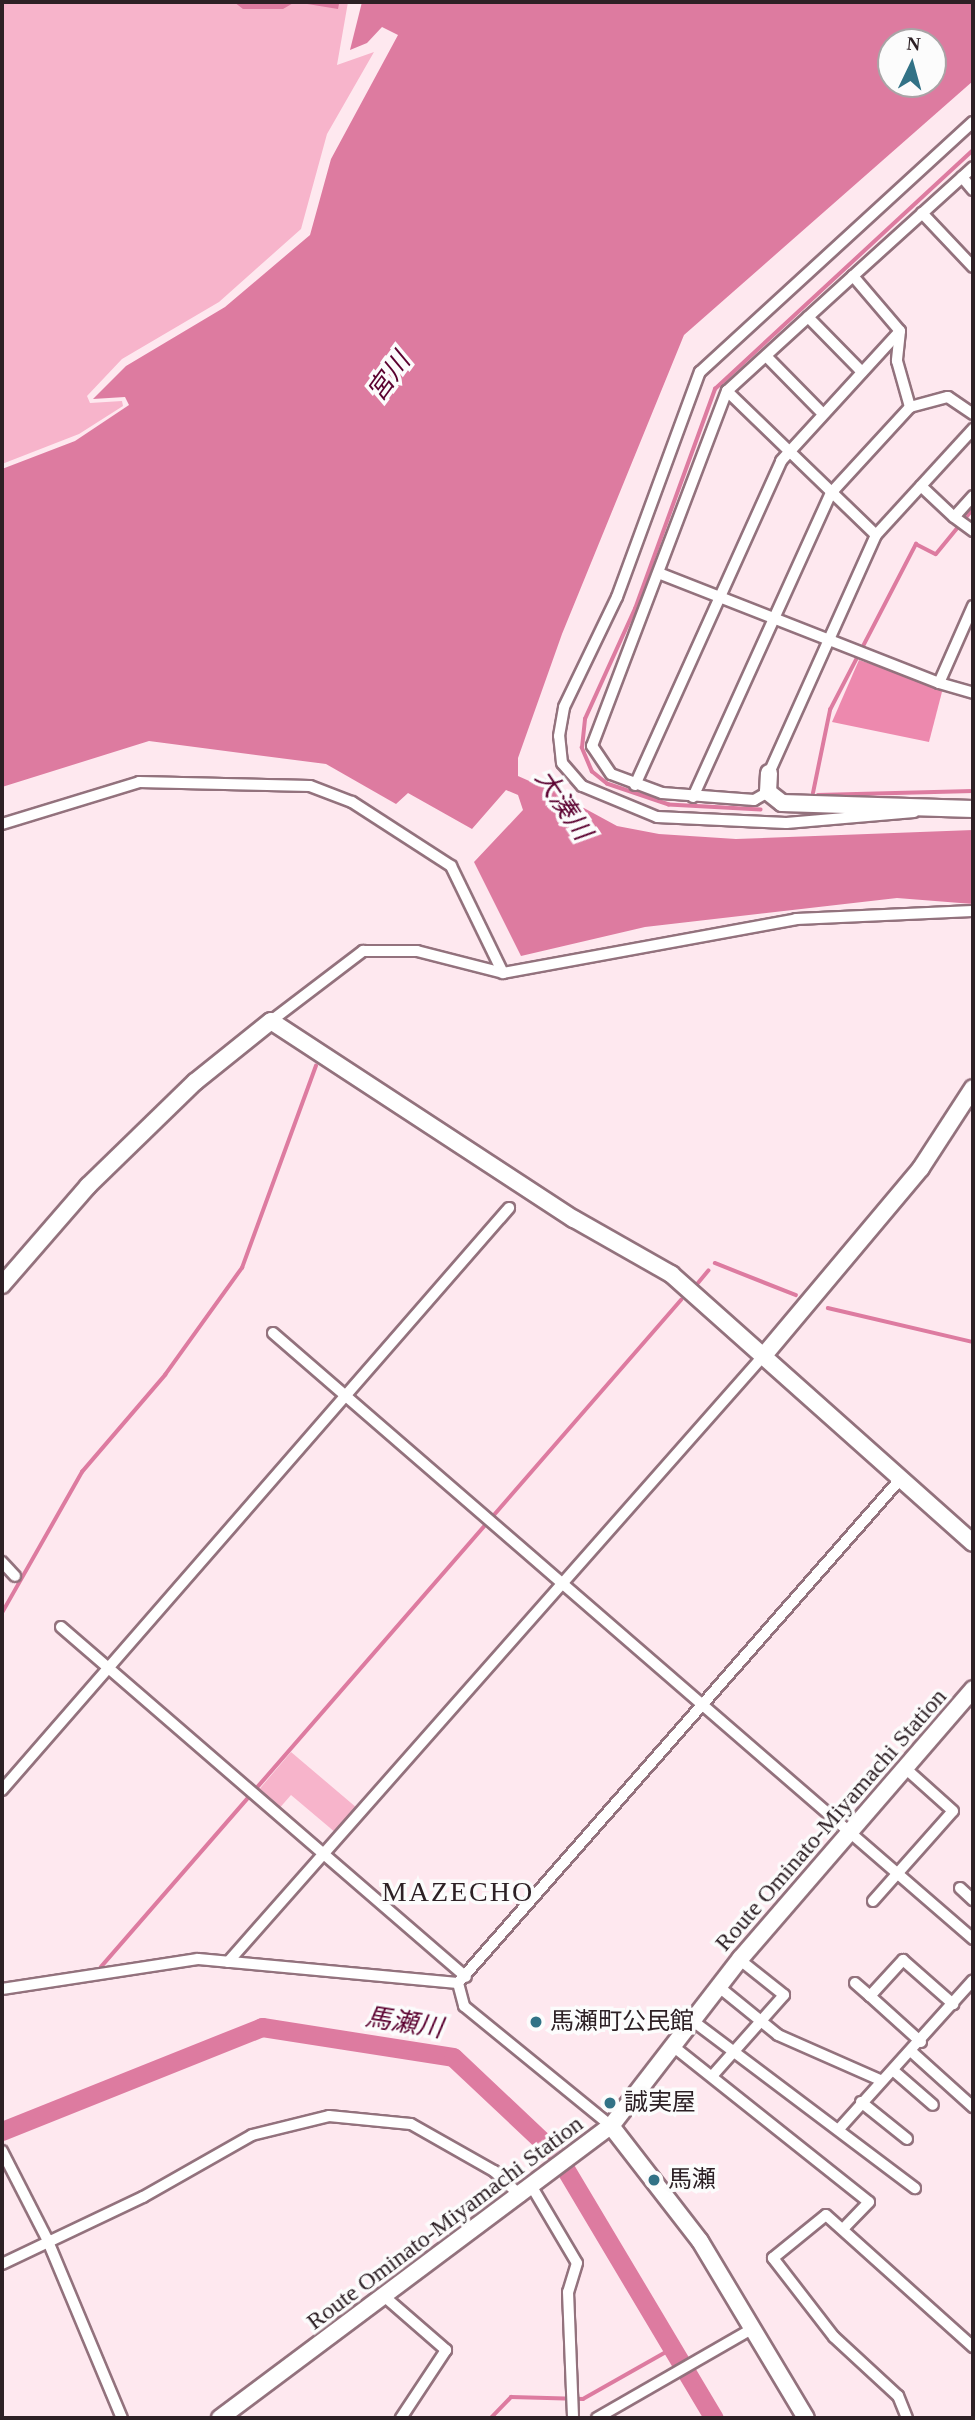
<!DOCTYPE html>
<html>
<head>
<meta charset="utf-8">
<style>
  body { margin:0 }
  #map { position:relative; width:975px; height:2420px; overflow:hidden; background:#fee8ef; font-family:"Times New Roman","Noto Sans JP",serif }
  div>[style] { position:absolute }
  [style*='--x'] { left:calc(var(--x)*1px); top:calc(var(--y)*1px); width:calc(var(--w)*1px); rotate:calc(var(--a)*1deg) }
  .green>* { inset:0; background:#f7b4cb }
  .forest>* { inset:0; background:#ed89ae }
  .water>* { inset:0; background:#dd7ba0 }
  .stream>* { height:3.5px; margin:-1.75px; padding:0 1.75px; transform-origin:1.75px; border-radius:1.75px; background:#dd7ba0 }
  .river>* { height:19px; margin:-9.5px; padding:0 9.5px; transform-origin:9.5px; border-radius:9.5px; background:#dd7ba0 }
  .roads { filter:drop-shadow(2px 0 #93727d) drop-shadow(-2px 0 #93727d) drop-shadow(0 2px #93727d) drop-shadow(0 -2px #93727d) }
  .street>* { height:10px; margin:-5px; padding:0 5px; transform-origin:5px; border-radius:5px; background:#fff }
  .secondary>* { height:16px; margin:-8px; padding:0 8px; transform-origin:8px; border-radius:8px; background:#fff }
  .dots>* { width:19px; height:19px; translate:-50% -50%; box-sizing:border-box; border:4px solid #fcfcfc; border-radius:50% }
  span { translate:-50% -50%; white-space:nowrap; text-align:center; line-height:1.15; -webkit-text-stroke:7px #fcfcfc; paint-order:stroke }
  .street-label { font-size:24px; color:#2d2025 }
  .poi-label { font-size:24px; color:#2d2025 }
  .left { translate:0 -50%; text-align:left }
  .water-label { font-size:26px; color:#5a002f; font-style:italic }
  .quarter-label { font-size:28px; color:#2d2025; letter-spacing:2px }
  .frame { position:absolute; inset:0; border:4px solid #2d2025; pointer-events:none }
  .north { position:absolute; left:877px; top:28px; width:70px; height:70px; box-sizing:border-box; background:#fcfcfc; border:2px solid #a9a4a6; border-radius:50%; rotate:5deg; font-size:19px; font-weight:700; line-height:28px; text-align:center; color:#2d2025 }
  .north::after { content:''; display:block; margin:auto; width:24px; height:32px; background:#327286; clip-path:polygon(50% 0,100% 100%,50% 72%,0 100%) }
</style>
</head>
<body>
<div id="map">
  <div class="green">
    <i style="clip-path:polygon(2px 2px,348px 2px,337px 65px,374px 52px,327px 134px,301px 229px,219px 302px,122px 359px,87px 396px,90px 403px,122px 401px,123px 406px,79px 434px,2px 464px)"></i>
    <i style="clip-path:polygon(291px 1752px,357px 1808px,336px 1833px,291px 1795px,277px 1811px,256px 1793px)"></i>
  </div>
  <div class="forest">
    <i style="clip-path:polygon(859px 660px,943px 688px,929px 742px,832px 722px)"></i>
  </div>
  <div class="water">
    <i style="clip-path:polygon(234px 2px,326px 2px,339px 4px,338px 9px,295px 2px,283px 9px,243px 9px)"></i>
    <i style="clip-path:polygon(evenodd,362px 2px,973px 2px,973px 81px,684px 335px,562px 634px,518px 758px,518px 776px,536px 784px,549px 777px,571px 801px,617px 826px,659px 834px,736px 839px,973px 830px,973px 904px,897px 898px,645px 927px,521px 956px,474px 862px,523px 810px,518px 795px,506px 790px,472px 829px,408px 793px,396px 804px,326px 764px,149px 741px,2px 787px,2px 469px,75px 441px,129px 405px,125px 397px,93px 399px,126px 366px,225px 307px,310px 235px,331px 159px,398px 35px,382px 27px,367px 43px,350px 50px,362px 2px,933px 42px,933px 84px,891px 84px,891px 42px,933px 42px)"></i>
  </div>
  <div class="stream">
    <i style="--x:813;--y:793;--w:85;--a:-78.4"></i>
    <i style="--x:830;--y:710;--w:187;--a:-62.6"></i>
    <i style="--x:916;--y:544;--w:22;--a:27"></i>
    <i style="--x:936;--y:554;--w:58;--a:-50.6"></i>
    <i style="--x:818;--y:795;--w:155;--a:-1.5"></i>
    <i style="--x:761;--y:810;--w:92;--a:-176.9"></i>
    <i style="--x:669;--y:805;--w:65;--a:-161.3"></i>
    <i style="--x:607;--y:784;--w:19;--a:-141"></i>
    <i style="--x:592;--y:772;--w:26;--a:-113"></i>
    <i style="--x:582;--y:748;--w:29;--a:-84"></i>
    <i style="--x:585;--y:719;--w:121;--a:-65.6"></i>
    <i style="--x:635;--y:609;--w:234;--a:-70"></i>
    <i style="--x:715;--y:389;--w:352;--a:-42.8"></i>
    <i style="--x:715;--y:1263;--w:87;--a:21.6"></i>
    <i style="--x:698;--y:1283;--w:16;--a:-50"></i>
    <i style="--x:828;--y:1308;--w:149;--a:13.2"></i>
    <i style="--x:2;--y:1613;--w:162;--a:-60.4"></i>
    <i style="--x:82;--y:1472;--w:128;--a:-49.4"></i>
    <i style="--x:165;--y:1375;--w:132;--a:-54.3"></i>
    <i style="--x:242;--y:1268;--w:215;--a:-69.9"></i>
    <i style="--x:101;--y:1967;--w:884;--a:-48.99"></i>
    <i style="--x:491;--y:2418;--w:29;--a:-46"></i>
    <i style="--x:511;--y:2397;--w:72;--a:1.6"></i>
    <i style="--x:583;--y:2399;--w:103;--a:-29.5"></i>
  </div>
  <div class="river">
    <i style="--x:2;--y:2131;--w:280;--a:-21.8"></i>
    <i style="--x:262;--y:2027;--w:193;--a:8.9"></i>
    <i style="--x:453;--y:2057;--w:143;--a:43.3"></i>
    <i style="--x:557;--y:2155;--w:306;--a:59.2"></i>
  </div>
  <div class="roads">
    <div class="street">
      <i style="--x:962;--y:177;--w:17;--a:50"></i>
      <i style="--x:922;--y:213;--w:74;--a:46.6"></i>
      <i style="--x:853;--y:276;--w:162;--a:-42.2"></i>
      <i style="--x:808;--y:317;--w:77;--a:45.5"></i>
      <i style="--x:766;--y:356;--w:80;--a:45.5"></i>
      <i style="--x:727;--y:391;--w:207;--a:44"></i>
      <i style="--x:921;--y:486;--w:45;--a:43.2"></i>
      <i style="--x:973;--y:496;--w:28;--a:132"></i>
      <i style="--x:954;--y:517;--w:24;--a:36"></i>
      <i style="--x:661;--y:574;--w:299;--a:21.4"></i>
      <i style="--x:973;--y:606;--w:84;--a:113.8"></i>
      <i style="--x:939;--y:683;--w:35;--a:16"></i>
      <i style="--x:769;--y:773;--w:261;--a:-65.8"></i>
      <i style="--x:876;--y:535;--w:144;--a:-47.5"></i>
      <i style="--x:635;--y:785;--w:355;--a:-65.7"></i>
      <i style="--x:781;--y:461;--w:176;--a:-47.5"></i>
      <i style="--x:768;--y:792;--w:16;--a:150"></i>
      <i style="--x:754;--y:800;--w:92;--a:-175.6"></i>
      <i style="--x:662;--y:793;--w:54;--a:-159.6"></i>
      <i style="--x:611;--y:774;--w:34;--a:-124"></i>
      <i style="--x:592;--y:746;--w:380;--a:-69.2"></i>
      <i style="--x:727;--y:391;--w:171;--a:-42.4"></i>
      <i style="--x:853;--y:276;--w:72;--a:49.5"></i>
      <i style="--x:900;--y:331;--w:30;--a:96"></i>
      <i style="--x:897;--y:361;--w:48;--a:74.2"></i>
      <i style="--x:910;--y:407;--w:39;--a:-15"></i>
      <i style="--x:948;--y:397;--w:30;--a:34"></i>
      <i style="--x:693;--y:797;--w:334;--a:-65.6"></i>
      <i style="--x:831;--y:493;--w:117;--a:-47.4"></i>
      <i style="--x:914;--y:812;--w:128;--a:175.1"></i>
      <i style="--x:786;--y:823;--w:129;--a:-177.3"></i>
      <i style="--x:657;--y:817;--w:81;--a:-157.5"></i>
      <i style="--x:582;--y:786;--w:30;--a:-131"></i>
      <i style="--x:562;--y:763;--w:27;--a:-96"></i>
      <i style="--x:559;--y:736;--w:29;--a:-80"></i>
      <i style="--x:564;--y:707;--w:122;--a:-64.3"></i>
      <i style="--x:617;--y:597;--w:240;--a:-69.8"></i>
      <i style="--x:700;--y:372;--w:370;--a:-42.5"></i>
      <i style="--x:2;--y:824;--w:143;--a:-17"></i>
      <i style="--x:139;--y:782;--w:171;--a:1.3"></i>
      <i style="--x:310;--y:786;--w:45;--a:20.9"></i>
      <i style="--x:352;--y:802;--w:118;--a:32.9"></i>
      <i style="--x:451;--y:866;--w:119;--a:64.1"></i>
      <i style="--x:503;--y:973;--w:298;--a:-10.4"></i>
      <i style="--x:796;--y:919;--w:177;--a:-2.6"></i>
      <i style="--x:271;--y:1021;--w:116;--a:-37.3"></i>
      <i style="--x:363;--y:951;--w:54;--a:0"></i>
      <i style="--x:417;--y:951;--w:89;--a:14.3"></i>
      <i style="--x:273;--y:1333;--w:926;--a:40.88"></i>
      <i style="--x:2;--y:1562;--w:19;--a:47"></i>
      <i style="--x:61;--y:1627;--w:535;--a:40.83"></i>
      <i style="--x:2;--y:1790;--w:772;--a:-48.94"></i>
      <i style="--x:960;--y:1888;--w:18;--a:43"></i>
      <i style="--x:873;--y:1901;--w:120;--a:-48.4"></i>
      <i style="--x:953;--y:1811;--w:66;--a:-138.1"></i>
      <i style="--x:228;--y:1962;--w:811;--a:-48.55"></i>
      <i style="--x:458;--y:1983;--w:24;--a:75"></i>
      <i style="--x:464;--y:2006;--w:190;--a:39.2"></i>
      <i style="--x:855;--y:1983;--w:20;--a:41"></i>
      <i style="--x:719;--y:1987;--w:76;--a:39.1"></i>
      <i style="--x:778;--y:2035;--w:111;--a:23.8"></i>
      <i style="--x:2;--y:1989;--w:198;--a:-8.7"></i>
      <i style="--x:198;--y:1959;--w:261;--a:5.3"></i>
      <i style="--x:458;--y:1983;--w:673;--a:-48.73"></i>
      <i style="--x:693;--y:2021;--w:278;--a:37"></i>
      <i style="--x:921;--y:2042;--w:69;--a:-138"></i>
      <i style="--x:870;--y:1996;--w:49;--a:-47.5"></i>
      <i style="--x:903;--y:1960;--w:67;--a:41.3"></i>
      <i style="--x:674;--y:2047;--w:249;--a:38.5"></i>
      <i style="--x:869;--y:2202;--w:37;--a:134"></i>
      <i style="--x:913;--y:2053;--w:81;--a:42"></i>
      <i style="--x:895;--y:2072;--w:50;--a:41"></i>
      <i style="--x:713;--y:2075;--w:107;--a:-48.4"></i>
      <i style="--x:784;--y:1995;--w:56;--a:-141.5"></i>
      <i style="--x:861;--y:2102;--w:59;--a:38.8"></i>
      <i style="--x:839;--y:2129;--w:200;--a:-48"></i>
      <i style="--x:2;--y:2151;--w:99;--a:62.9"></i>
      <i style="--x:47;--y:2239;--w:194;--a:67.3"></i>
      <i style="--x:532;--y:2187;--w:88;--a:59.4"></i>
      <i style="--x:577;--y:2263;--w:30;--a:107"></i>
      <i style="--x:568;--y:2292;--w:126;--a:87.7"></i>
      <i style="--x:2;--y:2264;--w:156;--a:-25.4"></i>
      <i style="--x:143;--y:2197;--w:125;--a:-29.6"></i>
      <i style="--x:252;--y:2135;--w:79;--a:-13.9"></i>
      <i style="--x:329;--y:2116;--w:82;--a:5.6"></i>
      <i style="--x:411;--y:2124;--w:95;--a:29.5"></i>
      <i style="--x:494;--y:2171;--w:37;--a:43"></i>
      <i style="--x:385;--y:2297;--w:81;--a:41"></i>
      <i style="--x:446;--y:2350;--w:82;--a:123.5"></i>
      <i style="--x:597;--y:2418;--w:179;--a:-29.9"></i>
      <i style="--x:907;--y:2418;--w:24;--a:-112"></i>
      <i style="--x:898;--y:2396;--w:87;--a:-137.3"></i>
      <i style="--x:834;--y:2337;--w:100;--a:-127.7"></i>
      <i style="--x:773;--y:2258;--w:68;--a:-39.1"></i>
      <i style="--x:826;--y:2215;--w:198;--a:41.9"></i>
    </div>
    <div class="secondary">
      <i style="--x:769;--y:773;--w:19;--a:93"></i>
      <i style="--x:768;--y:792;--w:18;--a:38"></i>
      <i style="--x:782;--y:803;--w:191;--a:1.8"></i>
      <i style="--x:2;--y:1285;--w:131;--a:-49"></i>
      <i style="--x:88;--y:1186;--w:149;--a:-44.2"></i>
      <i style="--x:195;--y:1082;--w:97;--a:-38.8"></i>
      <i style="--x:271;--y:1021;--w:362;--a:33.2"></i>
      <i style="--x:574;--y:1219;--w:112;--a:29.6"></i>
      <i style="--x:671;--y:1274;--w:404;--a:41.7"></i>
      <i style="--x:765;--y:1354;--w:243;--a:-50"></i>
      <i style="--x:921;--y:1168;--w:95;--a:-57"></i>
      <i style="--x:611;--y:2126;--w:145;--a:52.3"></i>
      <i style="--x:700;--y:2241;--w:206;--a:59.1"></i>
      <i style="--x:220;--y:2418;--w:488;--a:-36.8"></i>
      <i style="--x:611;--y:2126;--w:212;--a:-52.3"></i>
      <i style="--x:741;--y:1958;--w:355;--a:-49.2"></i>
    </div>
  </div>
  <div class="dots">
    <i style="left:536px;top:2022px;background:#327286"></i>
    <i style="left:610px;top:2103px;background:#327286"></i>
    <i style="left:654px;top:2180px;background:#327286"></i>
  </div>
  <div class="street-label">
    <span style="left:831px;top:1820px;rotate:-49deg">Route Ominato-Miyamachi Station</span>
    <span style="left:445px;top:2223px;rotate:-37deg">Route Ominato-Miyamachi Station</span>
  </div>
  <div class="poi-label">
    <span class="left" style="left:550px;top:2022px">馬瀬町公民館</span>
    <span class="left" style="left:624px;top:2103px">誠実屋</span>
    <span class="left" style="left:668px;top:2180px">馬瀬</span>
  </div>
  <div class="water-label">
    <span style="left:389px;top:377px;rotate:-54deg">宮川</span>
    <span style="left:563px;top:805px;rotate:56deg">大湊川</span>
    <span style="left:404px;top:2023px;rotate:9deg">馬瀬川</span>
  </div>
  <div class="quarter-label">
    <span style="left:458px;top:1892px">MAZECHO</span>
  </div>
  <div class="frame"></div>
  <div class="north">N</div>
</div>
</body>
</html>
